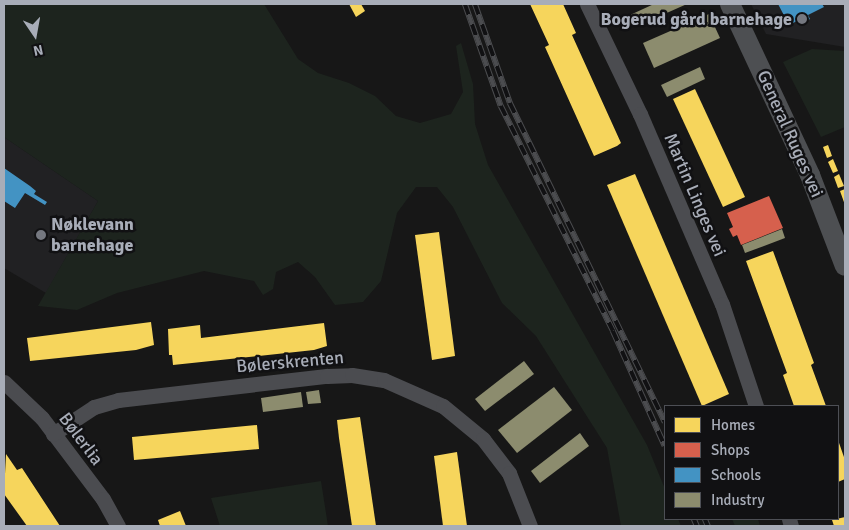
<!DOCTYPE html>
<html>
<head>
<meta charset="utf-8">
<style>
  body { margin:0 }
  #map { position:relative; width:849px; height:530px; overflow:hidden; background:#171717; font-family:Signika,sans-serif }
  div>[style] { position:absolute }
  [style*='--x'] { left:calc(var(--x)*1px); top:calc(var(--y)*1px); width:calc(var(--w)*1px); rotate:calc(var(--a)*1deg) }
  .built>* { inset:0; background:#212123 }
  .green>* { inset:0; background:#1d241e }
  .homes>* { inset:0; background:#f6d55c }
  .shops>* { inset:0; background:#d6604d }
  .schools>* { inset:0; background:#4393c3 }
  .industry>* { inset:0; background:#8c8c6e }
  .minor>* { height:15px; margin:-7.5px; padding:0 7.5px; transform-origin:7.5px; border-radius:7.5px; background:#4b4c50 }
  .major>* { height:20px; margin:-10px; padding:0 10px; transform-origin:10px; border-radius:10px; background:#4d4f52 }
  .rail>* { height:5.5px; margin-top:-2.75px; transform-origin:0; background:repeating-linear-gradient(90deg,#111113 0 11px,#4b4c4f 0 22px); box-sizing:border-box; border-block:1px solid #4b4c4f }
  .dots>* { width:14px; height:14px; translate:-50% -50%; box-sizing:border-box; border:2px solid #111113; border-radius:50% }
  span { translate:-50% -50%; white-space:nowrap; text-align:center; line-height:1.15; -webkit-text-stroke:5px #111113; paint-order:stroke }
  .poi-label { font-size:18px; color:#a8adb8; font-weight:700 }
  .right { translate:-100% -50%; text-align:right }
  .left { translate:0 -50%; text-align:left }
  .street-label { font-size:18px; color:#a8adb8 }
  .frame { position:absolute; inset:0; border:5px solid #a8adb8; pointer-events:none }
  .legend { position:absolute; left:664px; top:405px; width:175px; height:115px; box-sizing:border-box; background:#111113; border:1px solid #4d4f55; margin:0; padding:6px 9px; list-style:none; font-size:15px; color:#a8adb8 }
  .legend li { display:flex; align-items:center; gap:10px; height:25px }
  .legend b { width:25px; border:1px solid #4d4f55 }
  .north { position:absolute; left:10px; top:10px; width:50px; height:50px; -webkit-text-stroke:4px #111113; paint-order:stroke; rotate:168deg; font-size:14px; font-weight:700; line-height:20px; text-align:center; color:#a8adb8 }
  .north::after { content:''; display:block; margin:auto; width:18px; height:22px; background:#a8adb8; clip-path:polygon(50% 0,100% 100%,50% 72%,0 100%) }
</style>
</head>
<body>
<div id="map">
  <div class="built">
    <i style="clip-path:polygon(751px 4px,845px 4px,845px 47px,766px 34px)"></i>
    <i style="clip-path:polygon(4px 137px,98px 201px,46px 293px,4px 268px)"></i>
  </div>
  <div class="green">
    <i style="clip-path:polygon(4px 4px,264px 4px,298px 59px,318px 73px,349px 83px,375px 96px,396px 116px,420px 123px,451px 114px,463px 92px,456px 46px,461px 43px,473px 84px,475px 124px,488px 165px,647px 445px,665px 489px,665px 519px,678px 519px,681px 526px,621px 526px,607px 448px,536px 336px,502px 303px,453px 207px,437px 187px,416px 187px,397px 213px,381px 281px,363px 302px,335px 305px,315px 277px,298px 262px,276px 272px,273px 289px,263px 295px,254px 281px,204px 271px,117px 293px,77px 310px,38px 306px,98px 201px,4px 137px)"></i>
    <i style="clip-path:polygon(812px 49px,845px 51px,845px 127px,821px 137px,783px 62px)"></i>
    <i style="clip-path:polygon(321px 481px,328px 526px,220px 526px,211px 498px)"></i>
    <i style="clip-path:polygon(732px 519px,758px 519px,760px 526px,735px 526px)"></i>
  </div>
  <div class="homes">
    <i style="clip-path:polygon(349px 4px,361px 4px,365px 11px,356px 17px)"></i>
    <i style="clip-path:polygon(530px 4px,563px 4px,576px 33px,572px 35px,621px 143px,617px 146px,594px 156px,545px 47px,549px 45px)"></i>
    <i style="clip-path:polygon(695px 89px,745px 197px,723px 207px,673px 99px)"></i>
    <i style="clip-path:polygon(828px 145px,832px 156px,827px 158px,823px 147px)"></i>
    <i style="clip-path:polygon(833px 159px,838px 171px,833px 173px,828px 162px)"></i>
    <i style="clip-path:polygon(635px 174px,729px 394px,702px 406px,607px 185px)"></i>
    <i style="clip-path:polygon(839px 174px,844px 186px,838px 188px,834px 177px)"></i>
    <i style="clip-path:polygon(845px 189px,845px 205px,840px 191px)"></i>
    <i style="clip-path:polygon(439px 232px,455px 356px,432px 360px,415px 235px)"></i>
    <i style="clip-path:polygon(773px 251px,814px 363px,811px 365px,826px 406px,794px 406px,783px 375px,787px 373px,746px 261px)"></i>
    <i style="clip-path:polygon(151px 322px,154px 345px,136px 350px,30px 361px,27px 338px)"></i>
    <i style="clip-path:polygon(324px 323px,327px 346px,314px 350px,173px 365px,172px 355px,169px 355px,168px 329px,200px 325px,201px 338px)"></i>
    <i style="clip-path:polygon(360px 417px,376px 526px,352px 526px,339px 438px,337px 420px)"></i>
    <i style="clip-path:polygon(257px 425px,259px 449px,134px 460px,132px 437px)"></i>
    <i style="clip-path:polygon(838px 440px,845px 460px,845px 479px,838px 482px)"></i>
    <i style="clip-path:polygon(457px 452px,467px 526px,443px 526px,434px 456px)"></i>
    <i style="clip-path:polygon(6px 454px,17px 470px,22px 468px,60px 526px,27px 526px,4px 494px)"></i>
    <i style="clip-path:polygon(180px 511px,186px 526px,160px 526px,158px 520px)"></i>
    <i style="clip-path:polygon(845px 517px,845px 526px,834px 526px,832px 520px)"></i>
  </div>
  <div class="shops">
    <i style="clip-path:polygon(769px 196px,783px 228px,741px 245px,737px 235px,733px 237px,729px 229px,733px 227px,727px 213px)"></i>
  </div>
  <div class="schools">
    <i style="clip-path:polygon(778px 4px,822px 4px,824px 7px,808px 15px,810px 19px,799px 25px,797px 21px,789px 25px)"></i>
    <i style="clip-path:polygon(4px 168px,30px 186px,36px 191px,34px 194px,47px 202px,45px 205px,25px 193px,15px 208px,4px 201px)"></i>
  </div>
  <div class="industry">
    <i style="clip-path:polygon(654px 4px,687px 4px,635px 27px,630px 15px)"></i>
    <i style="clip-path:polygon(709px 14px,720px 38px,654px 68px,643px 43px)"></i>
    <i style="clip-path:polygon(700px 67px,705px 79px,667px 97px,661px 85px)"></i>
    <i style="clip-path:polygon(782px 229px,785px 238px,745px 253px,742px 245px)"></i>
    <i style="clip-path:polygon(524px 361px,534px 374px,485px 411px,475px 399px)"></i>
    <i style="clip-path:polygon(554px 387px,572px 410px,517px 453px,498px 430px)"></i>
    <i style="clip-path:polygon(319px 390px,321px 403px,308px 404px,306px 392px)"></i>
    <i style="clip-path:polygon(301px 392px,303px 407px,263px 412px,261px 398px)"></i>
    <i style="clip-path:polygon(580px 433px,589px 446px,540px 483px,531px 471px)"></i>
  </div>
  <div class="minor">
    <i style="--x:587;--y:4;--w:122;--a:64.3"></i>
    <i style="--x:640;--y:114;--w:207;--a:66.7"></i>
    <i style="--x:722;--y:304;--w:108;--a:71.6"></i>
    <i style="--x:4;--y:382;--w:52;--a:43.5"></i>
    <i style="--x:42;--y:418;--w:101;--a:53"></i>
    <i style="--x:103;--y:499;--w:31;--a:61"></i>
    <i style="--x:53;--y:434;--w:49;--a:-33.4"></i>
    <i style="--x:94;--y:407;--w:25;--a:-16"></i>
    <i style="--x:118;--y:400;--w:210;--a:-6.6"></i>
    <i style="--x:327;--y:376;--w:25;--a:-2"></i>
    <i style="--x:352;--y:375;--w:32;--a:9"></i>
    <i style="--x:384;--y:380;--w:64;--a:23.8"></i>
    <i style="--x:443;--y:406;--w:52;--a:39.5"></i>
    <i style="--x:483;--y:439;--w:43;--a:52.6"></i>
    <i style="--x:509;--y:473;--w:57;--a:68.4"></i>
    <i style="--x:789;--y:519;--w:7;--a:74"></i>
  </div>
  <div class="major">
    <i style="--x:730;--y:4;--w:189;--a:64.9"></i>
    <i style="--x:810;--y:175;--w:97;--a:69"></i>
  </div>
  <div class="rail">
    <i style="--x:465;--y:4;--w:108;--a:70.6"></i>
    <i style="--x:501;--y:106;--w:251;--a:63.5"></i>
    <i style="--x:613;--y:331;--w:126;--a:65.7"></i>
    <i style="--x:475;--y:4;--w:105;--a:70.5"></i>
    <i style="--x:510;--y:103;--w:355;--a:64.1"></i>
    <i style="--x:694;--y:519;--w:8;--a:67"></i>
    <i style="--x:705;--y:519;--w:8;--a:67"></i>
  </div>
  <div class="dots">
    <i style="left:802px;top:19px;background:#757880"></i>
    <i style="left:41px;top:235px;background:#757880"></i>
  </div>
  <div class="poi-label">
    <span class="right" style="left:792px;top:19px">Bogerud gård barnehage</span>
    <span class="left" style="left:51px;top:235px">Nøklevann<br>barnehage</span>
  </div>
  <div class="street-label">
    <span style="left:790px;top:134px;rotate:66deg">General Ruges vei</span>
    <span style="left:695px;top:195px;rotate:67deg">Martin Linges vei</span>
    <span style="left:290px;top:362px;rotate:-5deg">Bølerskrenten</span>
    <span style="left:81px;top:439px;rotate:53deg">Bølerlia</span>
  </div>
  <div class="frame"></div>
  <ul class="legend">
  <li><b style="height:14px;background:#f6d55c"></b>Homes</li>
  <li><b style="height:14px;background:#d6604d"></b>Shops</li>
  <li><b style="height:14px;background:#4393c3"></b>Schools</li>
  <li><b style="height:14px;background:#8c8c6e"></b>Industry</li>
  </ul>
  <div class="north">N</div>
</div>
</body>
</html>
